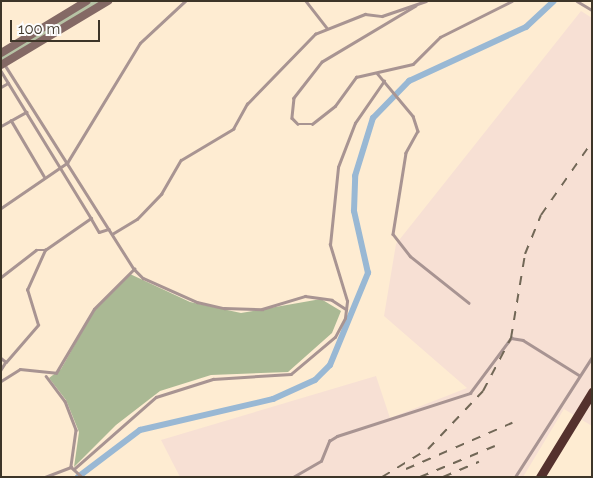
<!DOCTYPE html>
<html>
<head>
<meta charset="utf-8">
<style>
  body { margin:0 }
  #map { position:relative; width:593px; height:478px; overflow:hidden; background:#feecd2; font-family:Raleway,sans-serif }
  div>[style] { position:absolute }
  [style*='--x'] { left:calc(var(--x)*1px); top:calc(var(--y)*1px); width:calc(var(--w)*1px); rotate:calc(var(--a)*1deg) }
  .industrial>* { inset:0; background:#f7e0d4 }
  .green>* { inset:0; background:#b7c3a5 }
  .forest>* { inset:0; background:#aab994 }
  .canal>* { height:6px; margin:-3px; padding:0 3px; transform-origin:3px; border-radius:3px; background:#99b8d4 }
  .lane>* { height:2.5px; margin:-1.25px; padding:0 1.25px; transform-origin:1.25px; border-radius:1.25px; background:#a89492 }
  .secondary>* { height:8px; margin:-4px; padding:0 4px; transform-origin:4px; border-radius:4px; background:#846965 }
  .highway>* { height:9px; margin:-4.5px; padding:0 4.5px; transform-origin:4.5px; border-radius:4.5px; background:#54312d }
  .rail>* { height:2px; margin-top:-1px; transform-origin:0; background:repeating-linear-gradient(90deg,#716756 0 9px,transparent 0 18px) }
  span { translate:-50% -50%; white-space:nowrap; text-align:center; line-height:1.15; -webkit-text-stroke:5px #fcfcfc; paint-order:stroke }
  .frame { position:absolute; inset:0; border:2px solid #3d3528; pointer-events:none }
  .scale { position:absolute; left:10px; top:20px; width:90px; height:22px; box-sizing:border-box; border:2px solid #3d3528; border-top:0; padding-left:6px; font-size:15px; line-height:18px; white-space:nowrap; color:#3d3528; -webkit-text-stroke:4px #fcfcfc; paint-order:stroke }
</style>
</head>
<body>
<div id="map">
  <div class="industrial">
    <i style="clip-path:polygon(581px 11px,592px 18px,592px 426px,564px 409px,523px 477px,180px 477px,161px 440px,376px 376px,390px 418px,467px 388px,384px 316px,396px 244px)"></i>
  </div>
  <div class="green">
    <i style="clip-path:polygon(85px 1px,103px 1px,1px 64px,1px 53px)"></i>
  </div>
  <div class="forest">
    <i style="clip-path:polygon(130px 274px,190px 302px,241px 313px,321px 299px,341px 311px,332px 333px,288px 372px,211px 375px,160px 391px,116px 425px,74px 467px,79px 432px,66px 400px,49px 378px,61px 369px,95px 309px)"></i>
  </div>
  <div class="canal">
    <i style="--x:78;--y:477;--w:78;--a:-37.2"></i>
    <i style="--x:140;--y:430;--w:137;--a:-13.1"></i>
    <i style="--x:273;--y:399;--w:46;--a:-24.3"></i>
    <i style="--x:315;--y:380;--w:21;--a:-45"></i>
    <i style="--x:330;--y:365;--w:100;--a:-67.6"></i>
    <i style="--x:368;--y:273;--w:64;--a:-102.7"></i>
    <i style="--x:354;--y:211;--w:35;--a:-88"></i>
    <i style="--x:355;--y:176;--w:61;--a:-72.8"></i>
    <i style="--x:373;--y:118;--w:52;--a:-45.8"></i>
    <i style="--x:409;--y:81;--w:129;--a:-24.8"></i>
    <i style="--x:526;--y:27;--w:38;--a:-43"></i>
  </div>
  <div class="lane">
    <i style="--x:306;--y:1;--w:34;--a:52"></i>
    <i style="--x:577;--y:1;--w:17;--a:31"></i>
    <i style="--x:416;--y:6;--w:109;--a:149.2"></i>
    <i style="--x:322;--y:62;--w:46;--a:127.9"></i>
    <i style="--x:294;--y:98;--w:20;--a:96"></i>
    <i style="--x:292;--y:118;--w:8;--a:45"></i>
    <i style="--x:298;--y:124;--w:14;--a:0"></i>
    <i style="--x:312;--y:124;--w:29;--a:-38"></i>
    <i style="--x:335;--y:106;--w:36;--a:-54"></i>
    <i style="--x:356;--y:77;--w:58;--a:-12.8"></i>
    <i style="--x:413;--y:64;--w:38;--a:-45"></i>
    <i style="--x:440;--y:37;--w:80;--a:-26.6"></i>
    <i style="--x:5;--y:65;--w:241;--a:57.7"></i>
    <i style="--x:134;--y:269;--w:13;--a:45"></i>
    <i style="--x:143;--y:278;--w:59;--a:24"></i>
    <i style="--x:197;--y:302;--w:28;--a:13"></i>
    <i style="--x:224;--y:308;--w:38;--a:2"></i>
    <i style="--x:262;--y:309;--w:45;--a:-16.8"></i>
    <i style="--x:305;--y:296;--w:27;--a:8"></i>
    <i style="--x:332;--y:300;--w:17;--a:33"></i>
    <i style="--x:1;--y:71;--w:172;--a:58.5"></i>
    <i style="--x:377;--y:73;--w:56;--a:50.1"></i>
    <i style="--x:413;--y:116;--w:16;--a:72"></i>
    <i style="--x:418;--y:131;--w:25;--a:119"></i>
    <i style="--x:406;--y:153;--w:82;--a:99.1"></i>
    <i style="--x:393;--y:234;--w:28;--a:52"></i>
    <i style="--x:410;--y:256;--w:75;--a:38.5"></i>
    <i style="--x:1;--y:87;--w:8;--a:-30"></i>
    <i style="--x:11;--y:120;--w:65;--a:59.5"></i>
    <i style="--x:1;--y:126;--w:29;--a:-29"></i>
    <i style="--x:1;--y:208;--w:80;--a:-34.3"></i>
    <i style="--x:67;--y:163;--w:140;--a:-58.7"></i>
    <i style="--x:140;--y:43;--w:62;--a:-43"></i>
    <i style="--x:112;--y:234;--w:29;--a:-31"></i>
    <i style="--x:137;--y:219;--w:35;--a:-46"></i>
    <i style="--x:161;--y:194;--w:39;--a:-60"></i>
    <i style="--x:181;--y:160;--w:61;--a:-30.8"></i>
    <i style="--x:233;--y:129;--w:29;--a:-61"></i>
    <i style="--x:247;--y:104;--w:98;--a:-45.8"></i>
    <i style="--x:315;--y:34;--w:54;--a:-21.8"></i>
    <i style="--x:365;--y:14;--w:17;--a:7"></i>
    <i style="--x:382;--y:16;--w:46;--a:-18.8"></i>
    <i style="--x:1;--y:277;--w:44;--a:-37.6"></i>
    <i style="--x:36;--y:250;--w:9;--a:0"></i>
    <i style="--x:1;--y:358;--w:6;--a:39"></i>
    <i style="--x:6;--y:362;--w:9;--a:122"></i>
    <i style="--x:6;--y:362;--w:49;--a:-49.1"></i>
    <i style="--x:38;--y:325;--w:37;--a:-107"></i>
    <i style="--x:27;--y:290;--w:44;--a:-65.8"></i>
    <i style="--x:45;--y:250;--w:56;--a:-34.8"></i>
    <i style="--x:91;--y:218;--w:16;--a:60"></i>
    <i style="--x:99;--y:232;--w:10;--a:-17"></i>
    <i style="--x:46;--y:376;--w:31;--a:53"></i>
    <i style="--x:65;--y:401;--w:31;--a:69"></i>
    <i style="--x:76;--y:430;--w:37;--a:98"></i>
    <i style="--x:1;--y:381;--w:22;--a:-32"></i>
    <i style="--x:20;--y:369;--w:36;--a:6"></i>
    <i style="--x:56;--y:373;--w:74;--a:-59.3"></i>
    <i style="--x:94;--y:309;--w:57;--a:-45"></i>
    <i style="--x:74;--y:469;--w:109;--a:-41.3"></i>
    <i style="--x:156;--y:397;--w:60;--a:-17.5"></i>
    <i style="--x:213;--y:379;--w:78;--a:-3.7"></i>
    <i style="--x:291;--y:374;--w:57;--a:-40.1"></i>
    <i style="--x:335;--y:337;--w:21;--a:-62"></i>
    <i style="--x:345;--y:318;--w:17;--a:-83"></i>
    <i style="--x:347;--y:301;--w:59;--a:-106.9"></i>
    <i style="--x:330;--y:245;--w:78;--a:-84.1"></i>
    <i style="--x:338;--y:167;--w:47;--a:-68.9"></i>
    <i style="--x:355;--y:123;--w:51;--a:-55.4"></i>
    <i style="--x:45;--y:477;--w:28;--a:-21"></i>
    <i style="--x:71;--y:467;--w:15;--a:42"></i>
    <i style="--x:293;--y:477;--w:32;--a:-30"></i>
    <i style="--x:321;--y:461;--w:22;--a:-68"></i>
    <i style="--x:329;--y:441;--w:9;--a:-32"></i>
    <i style="--x:337;--y:436;--w:140;--a:-17.9"></i>
    <i style="--x:470;--y:393;--w:69;--a:-53.3"></i>
    <i style="--x:511;--y:338;--w:12;--a:9"></i>
    <i style="--x:523;--y:340;--w:66;--a:32"></i>
    <i style="--x:515;--y:477;--w:143;--a:-57.3"></i>
  </div>
  <div class="secondary">
    <i style="--x:1;--y:53;--w:100;--a:-31.2"></i>
    <i style="--x:1;--y:65;--w:125;--a:-30.9"></i>
  </div>
  <div class="highway">
    <i style="--x:540;--y:477;--w:100;--a:-58.5"></i>
  </div>
  <div class="rail">
    <i style="--x:406;--y:469;--w:116;--a:-23.5"></i>
    <i style="--x:382;--y:477;--w:54;--a:-31.3"></i>
    <i style="--x:428;--y:449;--w:80;--a:-46.5"></i>
    <i style="--x:483;--y:391;--w:60;--a:-62.2"></i>
    <i style="--x:511;--y:338;--w:85;--a:-80.5"></i>
    <i style="--x:525;--y:254;--w:42;--a:-67.7"></i>
    <i style="--x:541;--y:215;--w:89;--a:-55.1"></i>
    <i style="--x:420;--y:477;--w:81;--a:-22.5"></i>
    <i style="--x:443;--y:477;--w:39;--a:-23"></i>
  </div>
  <div class="frame"></div>
  <div class="scale">100 m</div>
</div>
</body>
</html>
